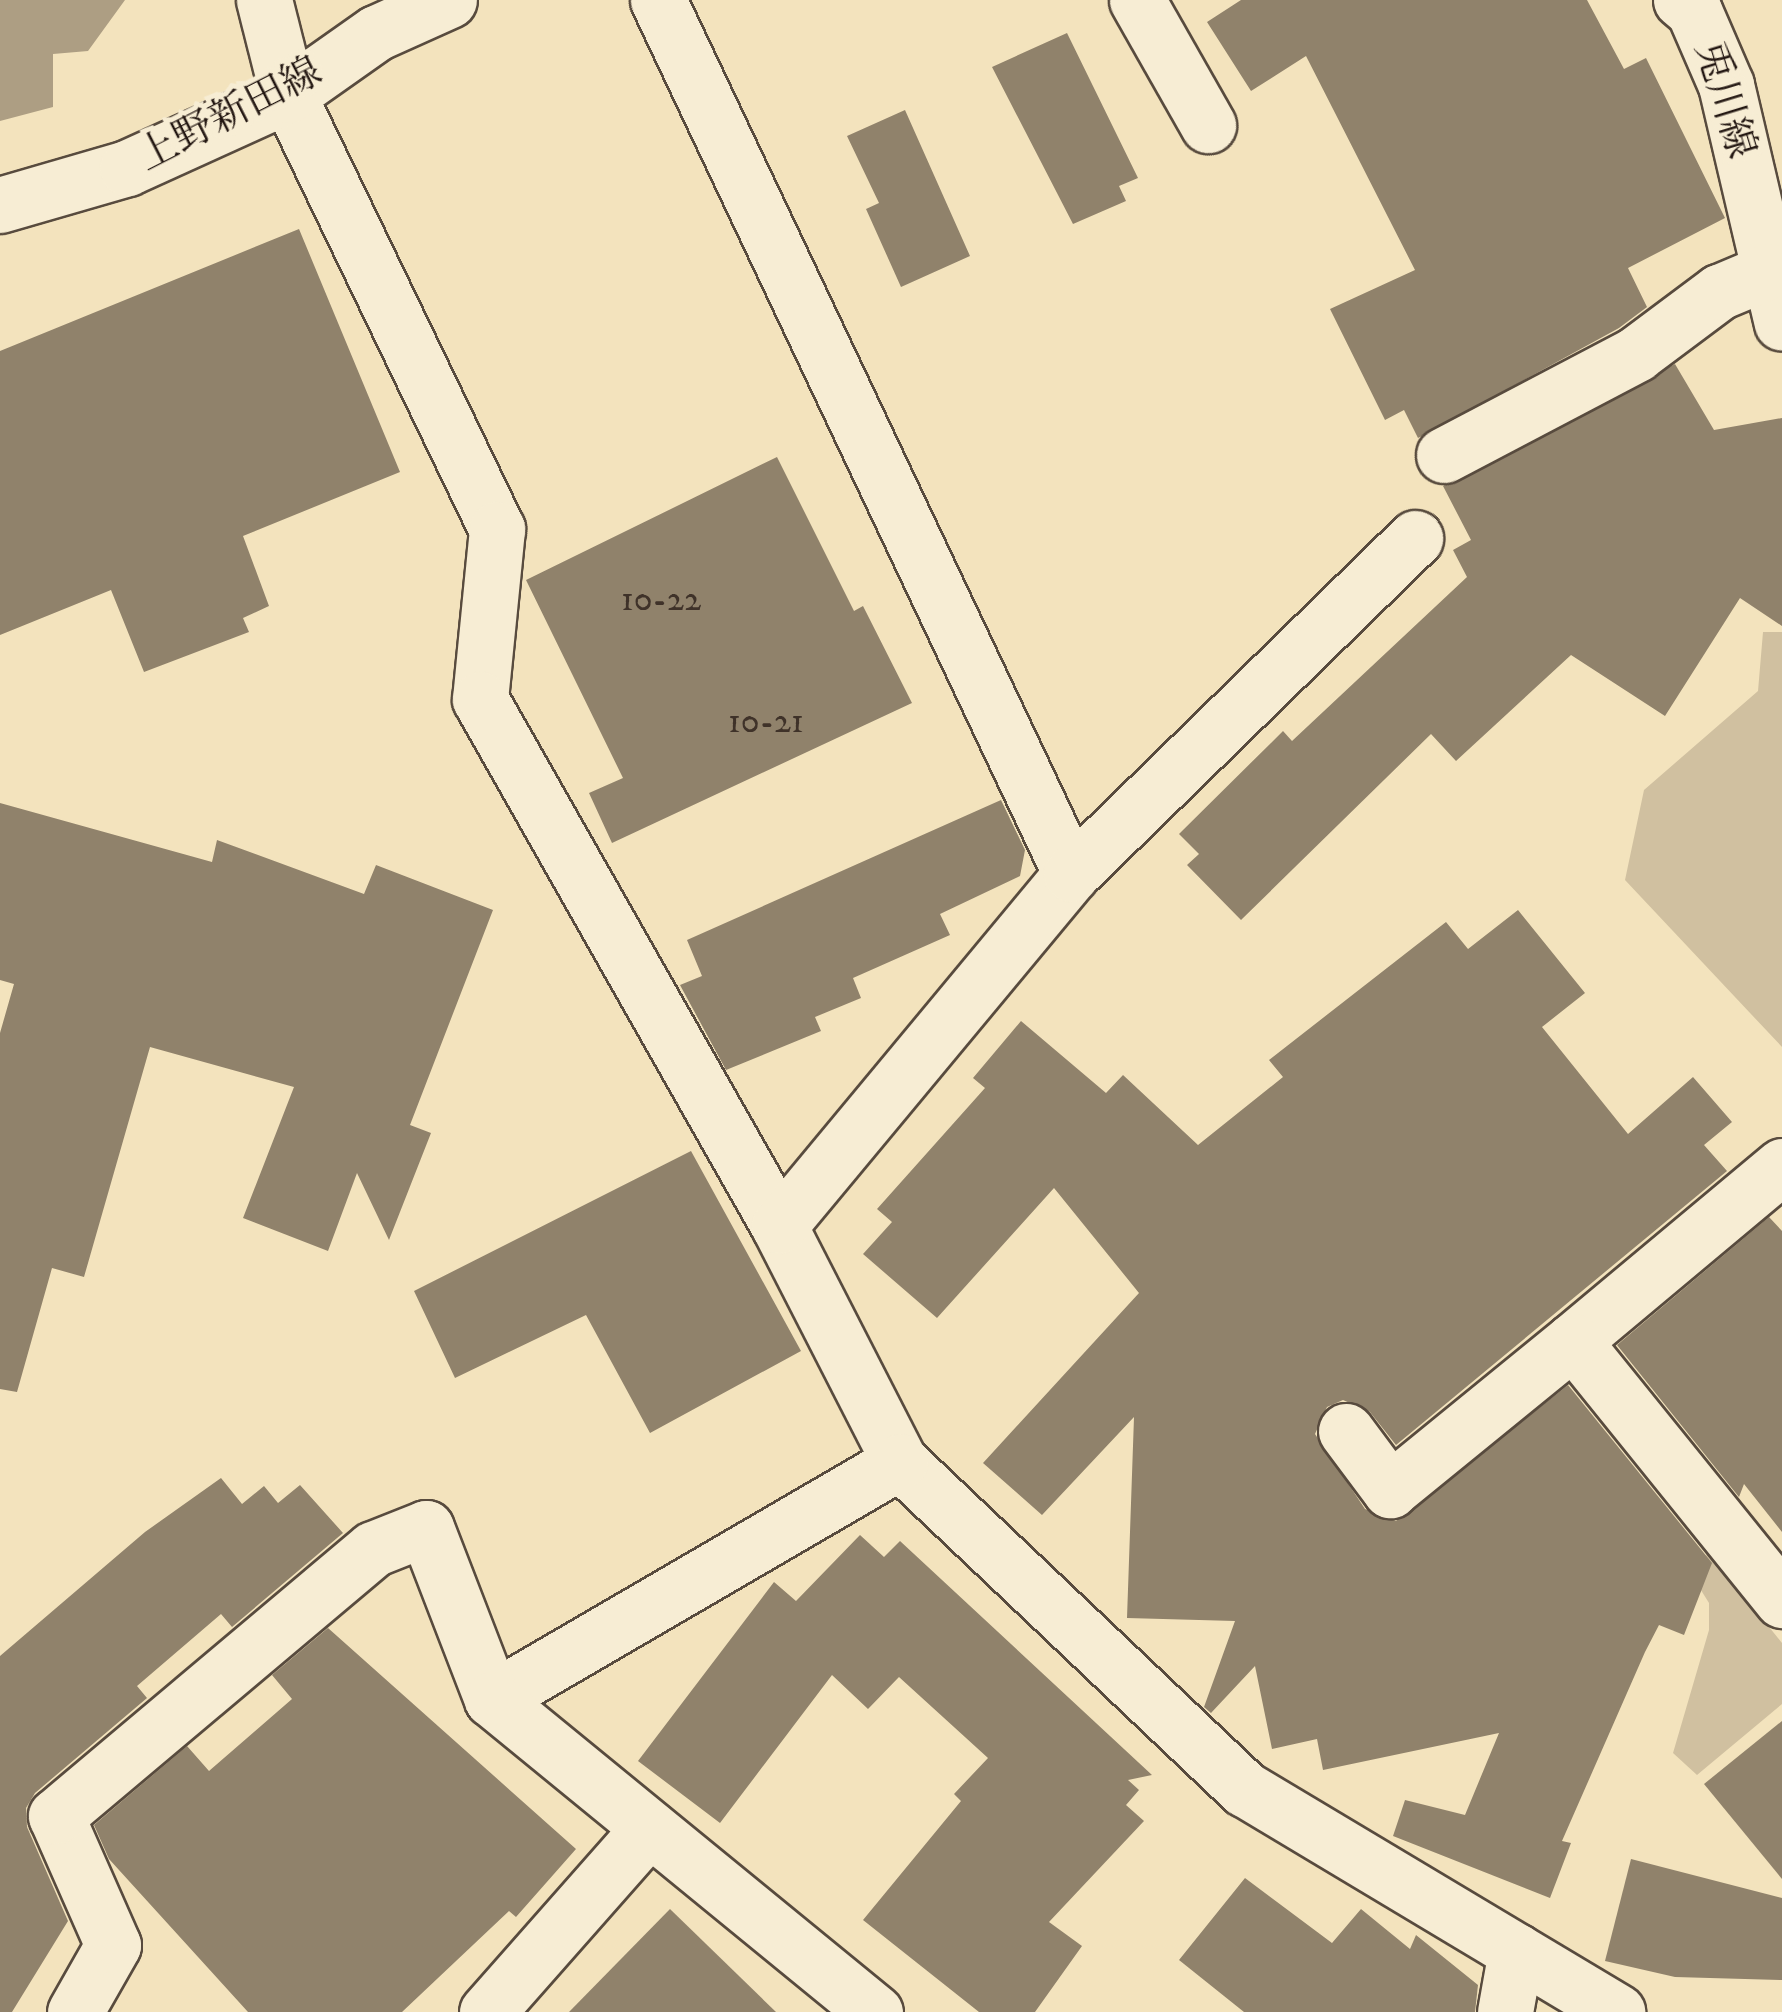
<!DOCTYPE html>
<html>
<head>
<meta charset="utf-8">
<style>
  body { margin:0 }
  #map { position:relative; width:1782px; height:2012px; overflow:hidden; background:#f3e3bd; font-family:"IM FELL DW Pica","Noto Serif JP",serif }
  div>[style] { position:absolute }
  [style*='--x'] { left:calc(var(--x)*1px); top:calc(var(--y)*1px); width:calc(var(--w)*1px); rotate:calc(var(--a)*1deg) }
  .green>* { inset:0; background:#d0c0a0 }
  .water>* { inset:0; background:#ad9e83 }
  .building>* { inset:0; background:#90826b }
  .roads { filter:drop-shadow(2px 0 #584b3e) drop-shadow(-2px 0 #584b3e) drop-shadow(0 2px #584b3e) drop-shadow(0 -2px #584b3e) }
  .street>* { height:55px; margin:-27.5px; padding:0 27.5px; transform-origin:27.5px; border-radius:27.5px; background:#f7edd4 }
  .secondary>* { height:55px; margin:-27.5px; padding:0 27.5px; transform-origin:27.5px; border-radius:27.5px; background:#f7edd4 }
  span { translate:-50% -50%; white-space:nowrap; text-align:center; line-height:1.15; -webkit-text-stroke:10px #f7edd4; paint-order:stroke }
  .number-label { font-size:35px; color:#3f3229 }
  .number-label span { -webkit-text-stroke-width:0 }
  .street-label { font-size:40px; color:#241813 }
</style>
</head>
<body>
<div id="map">
  <div class="green">
    <i style="clip-path:polygon(1763px 632px,1782px 632px,1782px 1047px,1625px 880px,1644px 790px,1758px 691px)"></i>
    <i style="clip-path:polygon(1709px 1553px,1782px 1643px,1782px 1704px,1697px 1775px,1673px 1753px,1709px 1630px,1709px 1603px,1689px 1571px)"></i>
  </div>
  <div class="water">
    <i style="clip-path:polygon(0 0,125px 0,88px 51px,53px 54px,53px 107px,0 121px)"></i>
  </div>
  <div class="building">
    <i style="clip-path:polygon(1241px 0,1587px 0,1624px 69px,1646px 58px,1725px 218px,1628px 268px,1647px 307px,1619px 328px,1418px 438px,1404px 410px,1385px 420px,1330px 309px,1415px 270px,1306px 56px,1251px 91px,1207px 22px)"></i>
    <i style="clip-path:polygon(1067px 33px,1138px 178px,1119px 186px,1126px 201px,1073px 224px,992px 67px)"></i>
    <i style="clip-path:polygon(905px 110px,970px 256px,901px 287px,866px 209px,879px 203px,847px 136px)"></i>
    <i style="clip-path:polygon(299px 229px,400px 472px,243px 536px,269px 606px,243px 618px,249px 632px,144px 672px,111px 590px,0 635px,0 351px)"></i>
    <i style="clip-path:polygon(1675px 364px,1714px 430px,1782px 418px,1782px 626px,1740px 598px,1665px 716px,1571px 655px,1456px 761px,1431px 734px,1241px 920px,1187px 865px,1199px 854px,1179px 834px,1283px 731px,1292px 741px,1467px 577px,1453px 550px,1471px 540px,1443px 486px)"></i>
    <i style="clip-path:polygon(777px 457px,854px 611px,863px 606px,912px 703px,612px 843px,589px 793px,623px 778px,526px 580px)"></i>
    <i style="clip-path:polygon(1001px 800px,1025px 850px,1020px 876px,940px 914px,950px 935px,853px 978px,861px 998px,815px 1017px,821px 1031px,726px 1070px,680px 985px,702px 976px,687px 940px)"></i>
    <i style="clip-path:polygon(0 803px,212px 862px,217px 840px,364px 894px,376px 865px,493px 910px,410px 1125px,431px 1133px,389px 1240px,357px 1173px,328px 1251px,243px 1218px,294px 1087px,150px 1047px,84px 1277px,52px 1268px,17px 1392px,0 1389px,0 1033px,14px 984px,0 980px)"></i>
    <i style="clip-path:polygon(1518px 910px,1585px 993px,1542px 1027px,1628px 1134px,1693px 1077px,1732px 1122px,1704px 1145px,1727px 1171px,1396px 1445px,1370px 1412px,1343px 1400px,1327px 1407px,1315px 1434px,1365px 1509px,1396px 1521px,1568px 1385px,1712px 1563px,1684px 1635px,1659px 1625px,1645px 1652px,1562px 1841px,1571px 1843px,1550px 1898px,1393px 1836px,1405px 1800px,1465px 1815px,1499px 1733px,1323px 1770px,1317px 1739px,1272px 1749px,1255px 1666px,1211px 1713px,1204px 1707px,1235px 1621px,1127px 1618px,1134px 1417px,1042px 1515px,983px 1463px,1139px 1293px,1054px 1188px,937px 1318px,863px 1254px,892px 1222px,877px 1209px,985px 1088px,973px 1078px,1021px 1021px,1106px 1093px,1123px 1075px,1198px 1145px,1283px 1077px,1269px 1060px,1446px 922px,1468px 949px)"></i>
    <i style="clip-path:polygon(691px 1151px,801px 1351px,650px 1433px,586px 1315px,455px 1378px,414px 1291px)"></i>
    <i style="clip-path:polygon(1769px 1217px,1782px 1231px,1782px 1532px,1744px 1484px,1739px 1497px,1617px 1345px)"></i>
    <i style="clip-path:polygon(221px 1478px,242px 1504px,264px 1486px,278px 1503px,300px 1485px,343px 1533px,232px 1627px,221px 1614px,137px 1686px,147px 1698px,35px 1793px,26px 1808px,27px 1827px,68px 1921px,12px 2012px,0 2012px,0 1656px,145px 1532px)"></i>
    <i style="clip-path:polygon(860px 1535px,884px 1557px,900px 1541px,1152px 1775px,1128px 1780px,1139px 1790px,1126px 1805px,1144px 1821px,1049px 1922px,1082px 1946px,1035px 2012px,979px 2012px,863px 1920px,961px 1801px,954px 1794px,988px 1758px,899px 1677px,868px 1709px,832px 1675px,720px 1823px,638px 1761px,774px 1582px,796px 1601px)"></i>
    <i style="clip-path:polygon(328px 1628px,576px 1849px,516px 1917px,509px 1911px,402px 2012px,248px 2012px,109px 1859px,94px 1825px,187px 1746px,209px 1771px,292px 1699px,272px 1675px)"></i>
    <i style="clip-path:polygon(1782px 1721px,1782px 1879px,1704px 1784px)"></i>
    <i style="clip-path:polygon(1631px 1859px,1782px 1898px,1782px 1980px,1675px 1977px,1605px 1961px)"></i>
    <i style="clip-path:polygon(1245px 1878px,1332px 1943px,1361px 1909px,1410px 1949px,1416px 1935px,1478px 1985px,1475px 2012px,1244px 2012px,1179px 1960px)"></i>
    <i style="clip-path:polygon(670px 1909px,776px 2012px,569px 2012px)"></i>
  </div>
  <div class="roads">
    <div class="street">
      <i style="--x:264;--y:0;--w:98;--a:75.8"></i>
      <i style="--x:288;--y:95;--w:482;--a:64.3"></i>
      <i style="--x:497;--y:529;--w:171;--a:95.7"></i>
      <i style="--x:480;--y:699;--w:606;--a:60.43"></i>
      <i style="--x:779;--y:1226;--w:265;--a:62.9"></i>
      <i style="--x:900;--y:1462;--w:475;--a:43.5"></i>
      <i style="--x:1245;--y:1789;--w:434;--a:30.9"></i>
      <i style="--x:658;--y:0;--w:967;--a:64.71"></i>
      <i style="--x:1071;--y:874;--w:457;--a:129.7"></i>
      <i style="--x:1137;--y:0;--w:144;--a:60.4"></i>
      <i style="--x:1681;--y:0;--w:17;--a:40"></i>
      <i style="--x:1694;--y:11;--w:81;--a:66.6"></i>
      <i style="--x:1726;--y:85;--w:244;--a:76.8"></i>
      <i style="--x:1444;--y:455;--w:217;--a:-27.7"></i>
      <i style="--x:1636;--y:354;--w:104;--a:-36.8"></i>
      <i style="--x:1719;--y:292;--w:54;--a:-22.8"></i>
      <i style="--x:1071;--y:874;--w:481;--a:-44.3"></i>
      <i style="--x:1782;--y:1166;--w:273;--a:140.1"></i>
      <i style="--x:1573;--y:1341;--w:333;--a:51.1"></i>
      <i style="--x:1346;--y:1431;--w:74;--a:53.3"></i>
      <i style="--x:1390;--y:1490;--w:236;--a:-39.2"></i>
      <i style="--x:492;--y:1699;--w:472;--a:-30.2"></i>
      <i style="--x:75;--y:2012;--w:77;--a:-60.4"></i>
      <i style="--x:113;--y:1945;--w:141;--a:-113.8"></i>
      <i style="--x:56;--y:1816;--w:414;--a:-40.1"></i>
      <i style="--x:373;--y:1549;--w:57;--a:-21.6"></i>
      <i style="--x:426;--y:1528;--w:183;--a:68.9"></i>
      <i style="--x:492;--y:1699;--w:495;--a:39.3"></i>
      <i style="--x:487;--y:2012;--w:245;--a:-48.6"></i>
      <i style="--x:1505;--y:2012;--w:62;--a:-79.8"></i>
    </div>
    <div class="secondary">
      <i style="--x:0;--y:205;--w:132;--a:-16.2"></i>
      <i style="--x:127;--y:168;--w:177;--a:-24.4"></i>
      <i style="--x:288;--y:95;--w:108;--a:-35.2"></i>
      <i style="--x:376;--y:33;--w:80;--a:-24.3"></i>
    </div>
  </div>
  <div class="number-label">
    <span style="left:661px;top:600px">10-22</span>
    <span style="left:766px;top:722px">10-21</span>
  </div>
  <div class="street-label">
    <span style="left:1724px;top:100px;rotate:73deg">兎川線</span>
    <span style="left:230px;top:115px;rotate:-27deg">上野新田線</span>
  </div>
</div>
</body>
</html>
